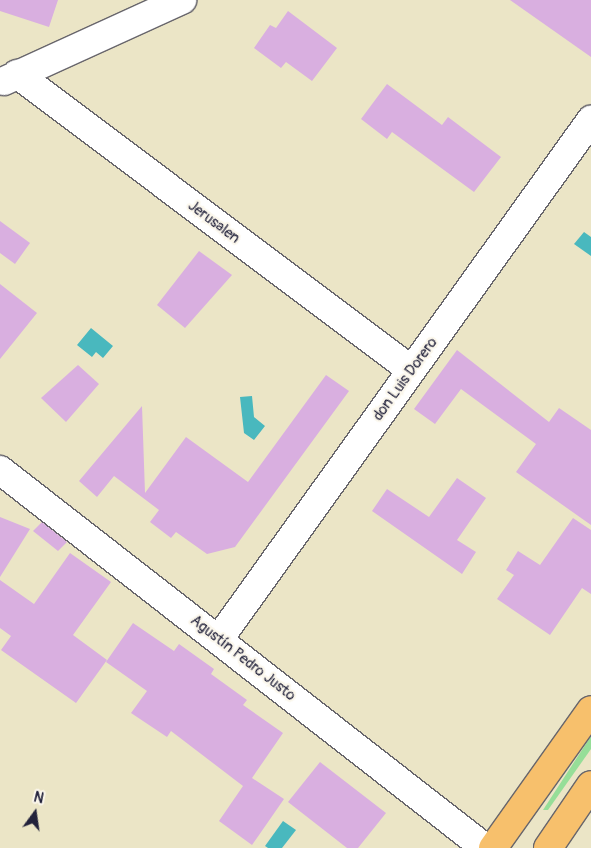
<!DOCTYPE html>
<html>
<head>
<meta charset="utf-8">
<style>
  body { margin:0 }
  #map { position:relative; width:591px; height:848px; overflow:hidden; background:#ebe5c6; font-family:Pangolin,sans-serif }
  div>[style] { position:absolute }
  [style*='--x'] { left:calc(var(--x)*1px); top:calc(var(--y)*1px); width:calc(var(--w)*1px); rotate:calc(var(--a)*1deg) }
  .green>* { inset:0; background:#96de98 }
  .water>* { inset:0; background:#49b8be }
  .building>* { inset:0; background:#d9afe0 }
  .roads { filter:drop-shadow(1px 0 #68666c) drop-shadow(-1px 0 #68666c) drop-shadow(0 1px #68666c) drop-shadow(0 -1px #68666c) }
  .minor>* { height:28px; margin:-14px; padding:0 14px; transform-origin:14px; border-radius:14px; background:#fff }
  .major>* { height:28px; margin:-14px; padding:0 14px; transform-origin:14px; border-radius:14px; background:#f7c06c }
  span { translate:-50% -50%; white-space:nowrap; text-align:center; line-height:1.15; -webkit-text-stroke:4.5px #fbf7ec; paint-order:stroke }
  .street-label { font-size:15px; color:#22223b }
  .north { position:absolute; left:10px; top:788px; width:50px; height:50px; -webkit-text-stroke:4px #fbf7ec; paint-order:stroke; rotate:14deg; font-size:14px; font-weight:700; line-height:20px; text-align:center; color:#22223b }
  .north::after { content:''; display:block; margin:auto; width:18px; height:22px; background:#22223b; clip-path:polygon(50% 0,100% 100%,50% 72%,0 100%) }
</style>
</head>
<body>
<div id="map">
  <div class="green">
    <i style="clip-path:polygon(591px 736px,591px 749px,548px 810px,543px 810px)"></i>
  </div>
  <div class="water">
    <i style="clip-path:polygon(584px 232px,591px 237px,591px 256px,574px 244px)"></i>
    <i style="clip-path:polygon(91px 328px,113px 346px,103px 358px,96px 352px,92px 357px,77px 345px)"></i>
    <i style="clip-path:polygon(252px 396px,254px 417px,265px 426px,254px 440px,244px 433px,240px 397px)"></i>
    <i style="clip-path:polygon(283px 821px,296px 830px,282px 848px,268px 848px,265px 846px)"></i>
  </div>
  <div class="building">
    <i style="clip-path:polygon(0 0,58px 0,49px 27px,0 11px)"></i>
    <i style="clip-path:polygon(510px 0,591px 0,591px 57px)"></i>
    <i style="clip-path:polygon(288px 11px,337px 48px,312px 81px,286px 62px,281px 68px,254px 48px,270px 25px,276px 28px)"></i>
    <i style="clip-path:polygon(387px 84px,442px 125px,448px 117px,501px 157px,474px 192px,392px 132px,387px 139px,361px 119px)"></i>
    <i style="clip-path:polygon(0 221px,30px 243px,15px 264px,0 253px)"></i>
    <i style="clip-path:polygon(199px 251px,232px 275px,185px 328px,157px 305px)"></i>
    <i style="clip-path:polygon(0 284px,37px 313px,0 359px)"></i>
    <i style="clip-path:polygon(457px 350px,549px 422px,559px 408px,591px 430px,591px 525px,516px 472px,536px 444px,461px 389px,435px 424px,414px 409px)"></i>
    <i style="clip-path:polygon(78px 365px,99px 384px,66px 422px,41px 398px)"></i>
    <i style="clip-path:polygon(326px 375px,349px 391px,235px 547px,207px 554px,176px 532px,171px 538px,150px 522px,159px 510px,114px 476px,97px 497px,79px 481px,142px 406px,145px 493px,186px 437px,248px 482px)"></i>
    <i style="clip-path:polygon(457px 478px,486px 498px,457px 540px,476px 552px,462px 574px,372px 511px,387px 489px,429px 517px)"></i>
    <i style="clip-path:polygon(0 517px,30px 529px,0 577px)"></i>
    <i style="clip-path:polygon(573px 518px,591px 530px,591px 594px,582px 588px,550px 635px,497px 599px,514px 575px,506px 570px,518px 551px,540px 565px)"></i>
    <i style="clip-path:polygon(42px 522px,67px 542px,58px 551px,33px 531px)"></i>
    <i style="clip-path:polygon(70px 553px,111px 582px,73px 635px,107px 660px,76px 703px,1px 650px,11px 636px,0 628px,0 580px,34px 604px)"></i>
    <i style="clip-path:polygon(133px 623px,174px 651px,179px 644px,214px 669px,211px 674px,247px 700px,243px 705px,283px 733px,252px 778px,284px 799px,252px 845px,219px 821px,243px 786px,171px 731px,167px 737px,131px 713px,147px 691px,106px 662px)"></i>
    <i style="clip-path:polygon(320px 762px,386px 813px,358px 848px,347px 848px,288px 802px)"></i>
  </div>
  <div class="roads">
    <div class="minor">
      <i style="--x:17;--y:74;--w:493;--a:36.9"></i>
      <i style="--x:4;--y:81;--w:196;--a:-24.5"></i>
      <i style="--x:0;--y:470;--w:615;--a:37.93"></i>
      <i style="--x:219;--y:639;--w:639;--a:-54.37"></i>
    </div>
    <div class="major">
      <i style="--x:493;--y:848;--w:169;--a:-54.6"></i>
      <i style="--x:548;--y:848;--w:76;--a:-55.7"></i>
    </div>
  </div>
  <div class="street-label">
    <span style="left:214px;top:222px;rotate:37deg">Jerusalen</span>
    <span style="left:405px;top:379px;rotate:-54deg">don Luis Dorero</span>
    <span style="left:243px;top:658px;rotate:38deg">Agustín Pedro Justo</span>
  </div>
  <div class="north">N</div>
</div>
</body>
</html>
